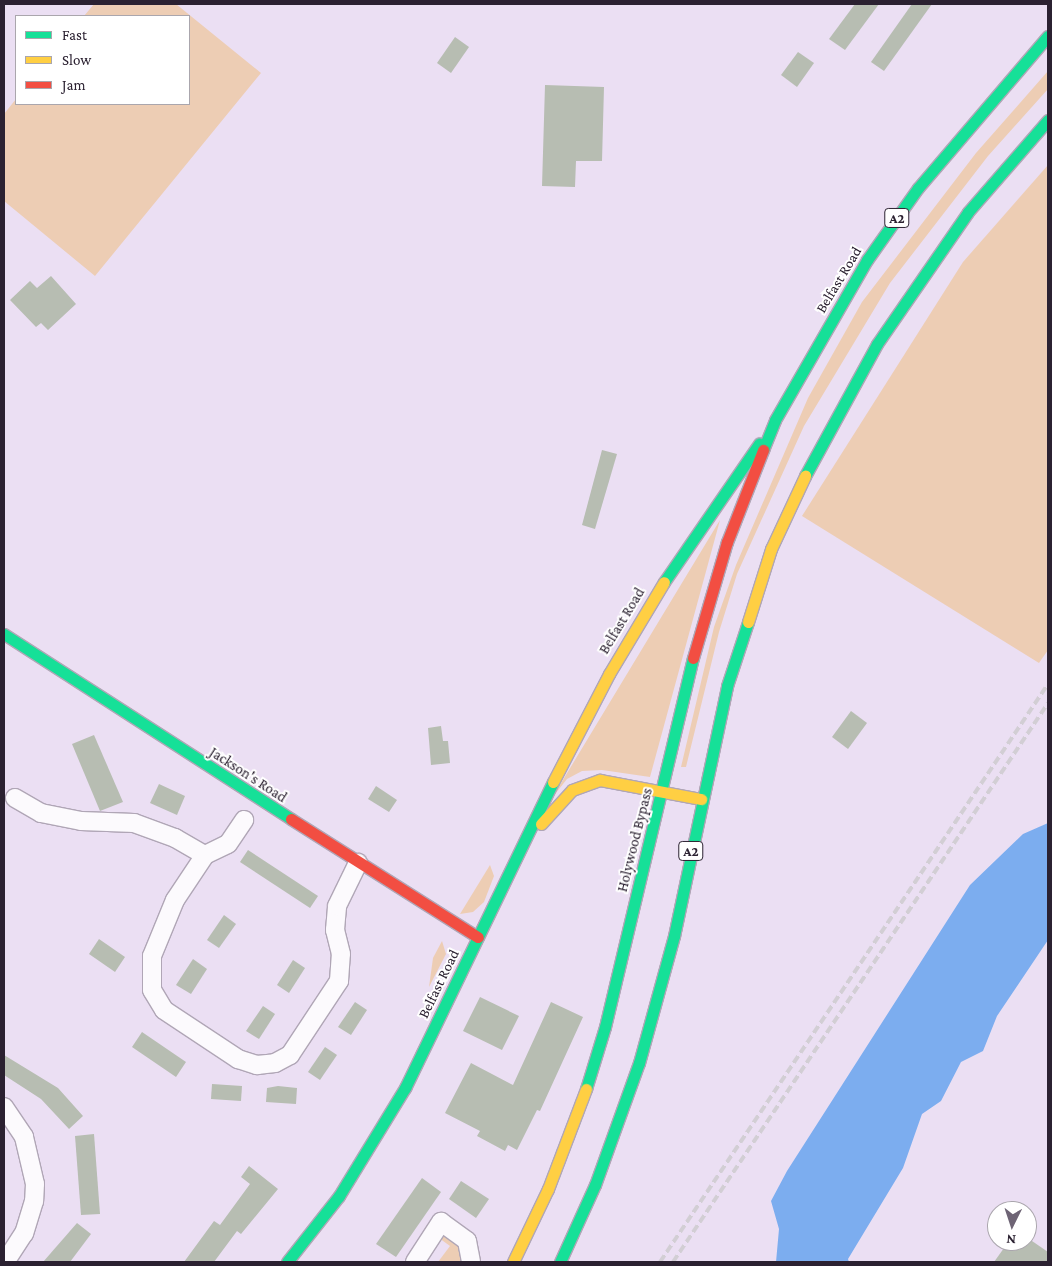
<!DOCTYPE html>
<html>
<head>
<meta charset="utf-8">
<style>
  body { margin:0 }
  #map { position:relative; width:1052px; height:1266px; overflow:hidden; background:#ebdff3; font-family:"Crimson Pro",serif }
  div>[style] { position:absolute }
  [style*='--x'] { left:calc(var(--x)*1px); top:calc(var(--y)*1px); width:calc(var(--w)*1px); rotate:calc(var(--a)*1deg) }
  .green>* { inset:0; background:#edcdb4 }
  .water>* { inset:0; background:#7cadef }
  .building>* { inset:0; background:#b7bdb2 }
  .roads { filter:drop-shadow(1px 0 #b0a6b6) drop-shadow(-1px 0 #b0a6b6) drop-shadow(0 1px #b0a6b6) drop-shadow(0 -1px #b0a6b6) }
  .street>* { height:18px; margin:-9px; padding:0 9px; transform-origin:9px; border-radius:9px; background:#fcfafd }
  .fast>* { height:11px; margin:-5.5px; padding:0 5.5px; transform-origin:5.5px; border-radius:5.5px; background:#16e098 }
  .slow>* { height:11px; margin:-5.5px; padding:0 5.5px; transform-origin:5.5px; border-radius:5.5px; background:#ffcf43 }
  .jam>* { height:11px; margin:-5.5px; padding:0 5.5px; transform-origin:5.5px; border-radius:5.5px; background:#f24e42 }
  .rail>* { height:4px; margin-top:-2px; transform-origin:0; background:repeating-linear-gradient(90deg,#d2ced4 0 8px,transparent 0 12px) }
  span { translate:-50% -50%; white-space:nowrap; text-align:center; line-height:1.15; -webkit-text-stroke:4px #fff; paint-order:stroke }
  .shield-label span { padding:1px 4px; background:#fff; border:1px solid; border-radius:4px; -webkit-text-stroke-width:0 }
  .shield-label { font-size:14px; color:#2b2131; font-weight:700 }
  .street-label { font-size:15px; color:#2b2131 }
  .frame { position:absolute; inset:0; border:5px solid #2b2131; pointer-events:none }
  .legend { position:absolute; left:15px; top:15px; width:175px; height:90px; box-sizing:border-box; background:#fff; border:1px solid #aaa6ad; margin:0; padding:6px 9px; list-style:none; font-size:15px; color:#2b2131 }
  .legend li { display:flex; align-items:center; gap:10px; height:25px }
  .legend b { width:25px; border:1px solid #aaa6ad }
  .north { position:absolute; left:987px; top:1201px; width:50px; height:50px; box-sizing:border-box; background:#fff; border:1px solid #aaa6ad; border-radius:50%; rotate:184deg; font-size:14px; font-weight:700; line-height:20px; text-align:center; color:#2b2131 }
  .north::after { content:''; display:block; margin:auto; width:18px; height:22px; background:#6e6475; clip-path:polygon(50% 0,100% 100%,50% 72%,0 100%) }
</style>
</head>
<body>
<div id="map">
  <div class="green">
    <i style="clip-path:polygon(94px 4px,176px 4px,261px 73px,95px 276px,4px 201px,4px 114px,16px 99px,16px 104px,189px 104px,189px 16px,84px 16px)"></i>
    <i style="clip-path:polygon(1048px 71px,1048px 89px,988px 156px,890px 283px,804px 426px,737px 574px,719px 632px,686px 767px,681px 767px,714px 627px,736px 565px,808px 398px,862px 302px,976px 153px)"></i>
    <i style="clip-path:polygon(1048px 165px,1048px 650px,1039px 663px,802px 516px,963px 262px)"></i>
    <i style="clip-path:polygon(720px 520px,650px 777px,602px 770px,582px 771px,567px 779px,552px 798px)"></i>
    <i style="clip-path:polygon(490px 865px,494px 876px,484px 902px,473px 912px,460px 914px)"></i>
    <i style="clip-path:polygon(442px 941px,446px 954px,429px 987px,433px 958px)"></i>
    <i style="clip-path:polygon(446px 1234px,460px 1241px,464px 1254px,460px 1262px,438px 1262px,450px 1246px,439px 1238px)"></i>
  </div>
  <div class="water">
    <i style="clip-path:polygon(1048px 823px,1048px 940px,997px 1016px,983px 1051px,961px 1062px,941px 1101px,922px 1114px,903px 1168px,848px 1259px,849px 1262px,776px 1262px,779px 1229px,771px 1201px,787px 1171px,970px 885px,1023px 834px)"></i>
  </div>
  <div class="building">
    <i style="clip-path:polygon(855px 4px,879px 4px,845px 50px,829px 39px)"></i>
    <i style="clip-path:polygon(912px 4px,932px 4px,884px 71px,871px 62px)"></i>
    <i style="clip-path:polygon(455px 37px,469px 47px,451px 73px,437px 63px)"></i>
    <i style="clip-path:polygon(798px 52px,814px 63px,797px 87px,781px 75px)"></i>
    <i style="clip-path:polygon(545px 85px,604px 87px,602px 161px,576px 161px,575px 187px,542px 186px)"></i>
    <i style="clip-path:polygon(51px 276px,76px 304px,48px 330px,41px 323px,36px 327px,10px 300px,30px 281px,37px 288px)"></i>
    <i style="clip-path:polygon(602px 450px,617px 454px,595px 529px,582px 525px)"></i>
    <i style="clip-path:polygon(851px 711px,867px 723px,848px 749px,832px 737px)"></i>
    <i style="clip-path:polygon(441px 726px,443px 741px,448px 741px,450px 763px,431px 765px,428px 728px)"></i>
    <i style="clip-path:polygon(94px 735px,123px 802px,100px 811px,72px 744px)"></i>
    <i style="clip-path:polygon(159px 784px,185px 796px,177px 815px,150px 803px)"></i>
    <i style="clip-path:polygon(376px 786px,397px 800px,389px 812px,368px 799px)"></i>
    <i style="clip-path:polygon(248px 850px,318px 896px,310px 908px,240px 862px)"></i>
    <i style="clip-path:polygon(224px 915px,236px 924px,219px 948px,207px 940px)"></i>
    <i style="clip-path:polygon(99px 939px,125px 957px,115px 972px,89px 954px)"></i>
    <i style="clip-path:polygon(193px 959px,207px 969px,191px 994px,176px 985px)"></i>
    <i style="clip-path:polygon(293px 960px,305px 968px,289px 993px,277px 985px)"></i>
    <i style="clip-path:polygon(480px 997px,519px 1016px,502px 1050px,463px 1031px)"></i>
    <i style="clip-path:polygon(355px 1002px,367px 1010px,351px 1035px,338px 1027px)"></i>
    <i style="clip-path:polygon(551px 1002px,583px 1017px,540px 1111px,537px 1110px,517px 1150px,508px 1145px,505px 1151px,477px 1136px,480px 1131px,445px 1113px,471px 1063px,513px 1085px)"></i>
    <i style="clip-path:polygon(263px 1006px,275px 1014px,259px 1039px,246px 1031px)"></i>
    <i style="clip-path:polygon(142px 1032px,186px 1062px,176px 1077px,132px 1047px)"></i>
    <i style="clip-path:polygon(325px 1047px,337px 1055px,320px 1080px,308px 1072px)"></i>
    <i style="clip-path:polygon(4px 1055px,58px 1088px,83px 1116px,69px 1129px,41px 1099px,4px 1075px)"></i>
    <i style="clip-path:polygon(212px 1084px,242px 1086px,241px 1101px,211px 1099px)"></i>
    <i style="clip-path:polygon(278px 1086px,297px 1088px,296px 1104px,266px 1102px,267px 1088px)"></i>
    <i style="clip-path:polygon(94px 1134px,100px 1214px,81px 1215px,75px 1136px)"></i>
    <i style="clip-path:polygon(249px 1166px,278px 1189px,241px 1234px,237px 1231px,214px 1262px,184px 1262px,214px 1221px,220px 1225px,250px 1184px,241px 1177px)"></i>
    <i style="clip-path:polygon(422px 1178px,441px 1192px,396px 1257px,376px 1244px)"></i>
    <i style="clip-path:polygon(461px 1181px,489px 1199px,476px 1218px,449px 1199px)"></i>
    <i style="clip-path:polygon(77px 1223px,91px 1234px,70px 1262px,43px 1262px)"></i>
    <i style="clip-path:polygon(1009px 1241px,1032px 1241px,1048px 1252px,1048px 1262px,994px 1262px)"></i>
  </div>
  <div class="roads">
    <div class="street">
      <i style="--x:15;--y:798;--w:30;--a:30"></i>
      <i style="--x:41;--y:813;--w:41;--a:11.3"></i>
      <i style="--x:81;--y:821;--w:53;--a:2.2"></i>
      <i style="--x:134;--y:823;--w:44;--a:20.1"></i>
      <i style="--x:175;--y:838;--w:34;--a:30"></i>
      <i style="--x:205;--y:855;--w:54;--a:123.7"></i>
      <i style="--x:175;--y:900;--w:61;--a:112.3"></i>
      <i style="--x:152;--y:956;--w:34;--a:90"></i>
      <i style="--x:152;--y:990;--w:23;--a:59"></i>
      <i style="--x:164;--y:1010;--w:89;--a:33.5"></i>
      <i style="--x:238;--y:1059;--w:20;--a:18"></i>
      <i style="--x:257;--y:1065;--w:18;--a:-6"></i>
      <i style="--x:275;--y:1063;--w:17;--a:-28"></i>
      <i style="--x:290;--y:1055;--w:89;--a:-56.5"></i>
      <i style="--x:339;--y:981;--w:27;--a:-86"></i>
      <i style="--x:341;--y:954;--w:25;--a:-104"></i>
      <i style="--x:335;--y:930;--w:24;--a:-85"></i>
      <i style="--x:337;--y:906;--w:48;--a:-64"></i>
      <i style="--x:205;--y:855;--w:25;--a:-26"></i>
      <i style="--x:228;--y:844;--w:29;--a:-56"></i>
      <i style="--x:4;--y:1107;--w:36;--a:56"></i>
      <i style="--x:24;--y:1137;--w:48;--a:76.8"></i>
      <i style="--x:35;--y:1184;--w:17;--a:93"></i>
      <i style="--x:34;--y:1201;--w:34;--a:107"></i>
      <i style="--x:24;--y:1233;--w:35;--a:123"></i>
      <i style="--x:415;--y:1262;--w:48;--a:-57"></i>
      <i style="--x:441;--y:1222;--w:32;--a:36"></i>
      <i style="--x:467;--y:1241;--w:21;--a:79"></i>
    </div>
    <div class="fast">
      <i style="--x:763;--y:450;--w:32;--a:-68"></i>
      <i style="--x:775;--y:420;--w:185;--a:-60.1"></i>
      <i style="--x:867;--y:260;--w:88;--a:-54.7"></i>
      <i style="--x:918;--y:188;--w:200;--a:-49.5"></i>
      <i style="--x:805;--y:476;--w:150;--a:-61.4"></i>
      <i style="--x:877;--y:344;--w:160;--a:-55.4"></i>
      <i style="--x:968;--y:212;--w:122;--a:-49"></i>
      <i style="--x:664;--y:582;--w:168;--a:-55.5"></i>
      <i style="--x:4;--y:634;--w:341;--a:32.8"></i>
      <i style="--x:586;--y:1089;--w:65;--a:-73"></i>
      <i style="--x:605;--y:1027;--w:379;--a:-76.6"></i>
      <i style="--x:287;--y:1262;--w:84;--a:-51.8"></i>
      <i style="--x:339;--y:1196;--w:127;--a:-58.6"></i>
      <i style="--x:405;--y:1088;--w:340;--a:-64.2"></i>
      <i style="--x:560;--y:1262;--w:85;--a:-65.6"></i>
      <i style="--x:595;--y:1185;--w:130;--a:-70.2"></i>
      <i style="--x:639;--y:1063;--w:132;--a:-74.6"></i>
      <i style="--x:674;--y:936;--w:256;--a:-78"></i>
      <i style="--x:727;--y:686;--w:67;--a:-71.8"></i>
    </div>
    <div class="slow">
      <i style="--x:748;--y:622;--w:77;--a:-72.5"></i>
      <i style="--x:771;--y:549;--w:81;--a:-65"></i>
      <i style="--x:553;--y:782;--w:122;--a:-62.6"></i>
      <i style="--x:609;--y:674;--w:107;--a:-59.1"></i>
      <i style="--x:541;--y:824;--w:46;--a:-47.6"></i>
      <i style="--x:572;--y:790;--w:30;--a:-20"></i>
      <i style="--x:600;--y:780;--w:103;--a:10.7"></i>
      <i style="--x:513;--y:1262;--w:81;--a:-64.4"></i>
      <i style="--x:548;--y:1189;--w:107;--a:-69.2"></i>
    </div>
    <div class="jam">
      <i style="--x:693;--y:658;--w:121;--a:-73.7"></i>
      <i style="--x:727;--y:542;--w:99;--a:-68.6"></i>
      <i style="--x:291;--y:819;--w:221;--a:32.3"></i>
    </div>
  </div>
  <div class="rail">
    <i style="--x:660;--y:1262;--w:696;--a:-56.13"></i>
    <i style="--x:673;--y:1262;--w:673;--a:-56.14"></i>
  </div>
  <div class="shield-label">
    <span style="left:897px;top:218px">A2</span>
    <span style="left:691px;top:851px">A2</span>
  </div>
  <div class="street-label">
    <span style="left:839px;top:280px;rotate:-59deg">Belfast Road</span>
    <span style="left:622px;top:621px;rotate:-59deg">Belfast Road</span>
    <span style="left:248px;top:775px;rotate:33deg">Jackson's Road</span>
    <span style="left:635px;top:840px;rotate:-76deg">Holywood Bypass</span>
    <span style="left:439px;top:984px;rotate:-64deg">Belfast Road</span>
  </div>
  <div class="frame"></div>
  <ul class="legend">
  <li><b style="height:6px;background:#16e098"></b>Fast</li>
  <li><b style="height:6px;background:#ffcf43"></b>Slow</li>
  <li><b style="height:6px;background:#f24e42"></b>Jam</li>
  </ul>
  <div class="north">N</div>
</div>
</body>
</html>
